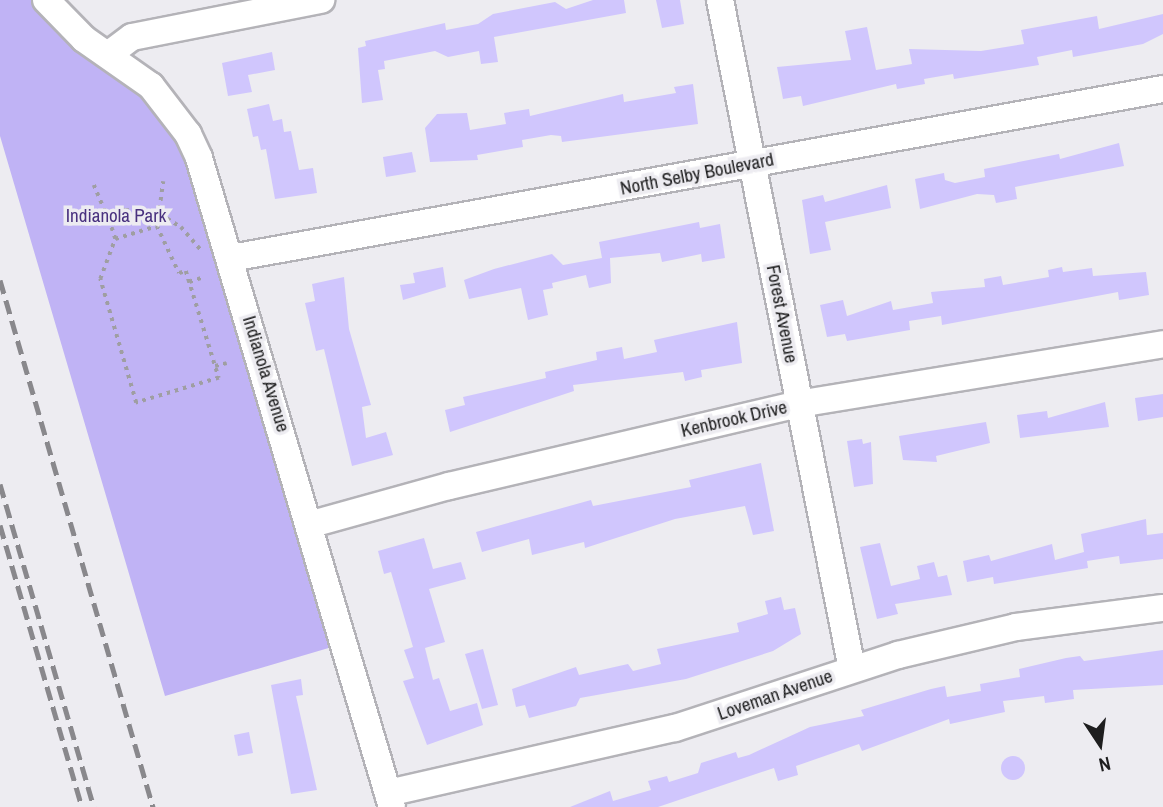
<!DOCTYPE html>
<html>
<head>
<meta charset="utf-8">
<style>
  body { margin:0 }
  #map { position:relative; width:1163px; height:807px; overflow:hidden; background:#edecf1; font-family:"Archivo Narrow",sans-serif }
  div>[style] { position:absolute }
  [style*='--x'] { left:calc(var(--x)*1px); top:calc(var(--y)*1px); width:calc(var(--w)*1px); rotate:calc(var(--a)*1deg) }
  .green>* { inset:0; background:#c0b3f5 }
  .building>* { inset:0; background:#d0c6fd }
  .round { border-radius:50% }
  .path>* { height:3.5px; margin-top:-1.75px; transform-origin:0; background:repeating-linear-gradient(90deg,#9f9ea2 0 3.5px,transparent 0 8.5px) }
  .roads { filter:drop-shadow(2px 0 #b4b3b8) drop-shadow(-2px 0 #b4b3b8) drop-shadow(0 2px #b4b3b8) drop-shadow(0 -2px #b4b3b8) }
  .minor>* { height:26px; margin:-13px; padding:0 13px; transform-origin:13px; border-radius:13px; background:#fff }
  .rail>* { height:5px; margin-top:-2.5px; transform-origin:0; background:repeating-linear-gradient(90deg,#89888c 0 14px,transparent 0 21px) }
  span { translate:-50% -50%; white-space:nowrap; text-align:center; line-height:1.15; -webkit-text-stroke:7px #edecf1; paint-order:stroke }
  .street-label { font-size:19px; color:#1e1e1f }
  .park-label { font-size:19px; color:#49317f }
  .north { position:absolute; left:1065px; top:709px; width:70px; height:70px; -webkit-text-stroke:5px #edecf1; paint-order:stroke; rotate:167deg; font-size:19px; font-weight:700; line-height:28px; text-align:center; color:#1e1e1f }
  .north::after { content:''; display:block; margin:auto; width:24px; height:32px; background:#1e1e1f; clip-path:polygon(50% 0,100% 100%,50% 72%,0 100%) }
</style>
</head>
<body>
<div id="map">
  <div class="green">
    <i style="clip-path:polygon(0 0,32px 0,65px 40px,140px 92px,182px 145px,332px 647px,165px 696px,0 136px)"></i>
  </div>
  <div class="building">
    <i style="clip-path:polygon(593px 0,624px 0,626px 13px,494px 37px,498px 62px,481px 64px,479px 51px,448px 57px,435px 51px,384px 61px,385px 69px,378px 70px,383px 100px,362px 103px,358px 48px,366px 46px,365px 41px,445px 23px,446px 30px,478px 24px,493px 14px,555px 2px,566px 9px)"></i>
    <i style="clip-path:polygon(656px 0,680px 0,684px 24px,662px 28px)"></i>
    <i style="clip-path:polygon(1163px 14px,1163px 34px,1143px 44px,1073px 57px,1072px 50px,1037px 57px,1039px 65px,954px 79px,953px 74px,924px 79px,925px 84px,897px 89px,896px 84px,803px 106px,801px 96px,783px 99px,777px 67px,851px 60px,845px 31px,867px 27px,876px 70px,912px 64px,909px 49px,981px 51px,1024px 44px,1021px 30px,1097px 16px,1099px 29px)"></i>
    <i style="clip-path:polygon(272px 52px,275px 70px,248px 75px,252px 92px,228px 96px,222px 63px)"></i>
    <i style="clip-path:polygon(693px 84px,698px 124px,562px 142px,561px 136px,551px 135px,522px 140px,523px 147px,477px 155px,478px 160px,430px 162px,425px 128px,437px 114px,467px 113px,470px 130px,506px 124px,504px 113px,529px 109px,530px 116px,623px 94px,624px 102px,676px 93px,674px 87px)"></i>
    <i style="clip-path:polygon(269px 104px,273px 121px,282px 119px,284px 132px,291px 131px,299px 170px,313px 168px,317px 193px,275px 199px,266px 149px,261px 150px,258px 136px,253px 137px,247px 109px)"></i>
    <i style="clip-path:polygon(1119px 143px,1124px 166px,1015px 187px,1017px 199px,996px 203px,994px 195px,977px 194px,920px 209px,915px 179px,944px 173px,945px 180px,955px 183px,985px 177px,984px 169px,1059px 154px,1060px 159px)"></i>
    <i style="clip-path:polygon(412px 152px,416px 172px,386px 177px,383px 157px)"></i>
    <i style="clip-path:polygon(887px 185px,891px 208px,825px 222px,831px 250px,810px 254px,802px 200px,823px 195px,825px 202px)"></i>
    <i style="clip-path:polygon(699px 222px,700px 228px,720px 224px,725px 258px,702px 262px,701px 254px,662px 262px,660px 253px,610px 258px,611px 283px,589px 288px,586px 275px,552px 283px,553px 288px,543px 290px,548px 315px,528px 320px,521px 288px,469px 299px,464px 280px,494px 269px,552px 254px,563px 265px,602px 258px,599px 242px)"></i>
    <i style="clip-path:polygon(443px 267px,446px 287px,403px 300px,400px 285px,415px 283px,413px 273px)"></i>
    <i style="clip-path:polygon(1062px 267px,1063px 272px,1092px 268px,1093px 276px,1146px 272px,1149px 295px,1119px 300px,1118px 292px,942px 325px,941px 316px,909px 321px,910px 330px,847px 341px,845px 334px,827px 337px,820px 305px,843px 300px,847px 316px,891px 301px,893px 310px,933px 303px,931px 292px,985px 287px,984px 279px,1001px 276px,1003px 285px,1049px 277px,1048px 270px)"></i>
    <i style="clip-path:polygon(344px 277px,349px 329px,371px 405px,362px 407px,366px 438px,386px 432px,393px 455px,352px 466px,324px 349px,316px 351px,305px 303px,315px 301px,312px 284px)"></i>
    <i style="clip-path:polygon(737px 322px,742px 363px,701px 370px,702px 377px,685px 381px,683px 372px,573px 385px,574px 391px,450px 432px,445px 410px,465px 405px,463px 397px,546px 378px,545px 372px,597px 360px,596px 352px,622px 347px,624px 359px,657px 352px,654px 340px)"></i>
    <i style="clip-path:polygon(1163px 394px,1163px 417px,1138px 421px,1135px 398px)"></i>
    <i style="clip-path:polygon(1105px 402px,1109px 427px,1020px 438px,1017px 415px,1047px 411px,1048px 418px)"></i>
    <i style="clip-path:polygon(986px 422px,990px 443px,936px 456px,937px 462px,903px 460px,899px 436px)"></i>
    <i style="clip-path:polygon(862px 439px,863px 444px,871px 442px,873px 484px,854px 487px,847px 441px)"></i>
    <i style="clip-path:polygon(761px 463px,774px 531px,753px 535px,745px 506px,675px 519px,585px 548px,584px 542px,532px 555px,529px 539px,482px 552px,476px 532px,591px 500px,593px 506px,691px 487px,689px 480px)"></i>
    <i style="clip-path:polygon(1146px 519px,1147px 535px,1163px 533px,1163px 559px,1120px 564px,1119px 556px,1087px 561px,1088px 568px,994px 584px,993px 577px,967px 582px,963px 561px,989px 555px,991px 561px,1052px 544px,1055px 560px,1084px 552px,1081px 534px)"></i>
    <i style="clip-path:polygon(424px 538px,433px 569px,461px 562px,466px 579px,429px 589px,445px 642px,425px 648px,433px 680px,439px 678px,450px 711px,477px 703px,483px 725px,427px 745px,403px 681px,414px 678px,404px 650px,413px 647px,391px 572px,384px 574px,378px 551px)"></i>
    <i style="clip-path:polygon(880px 543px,891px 586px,920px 579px,917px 566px,934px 562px,938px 577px,947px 575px,952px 595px,895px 604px,898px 614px,877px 619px,860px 547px)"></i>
    <i style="clip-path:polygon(781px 597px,784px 610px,795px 608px,801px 634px,773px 651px,686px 679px,580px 698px,576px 706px,529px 718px,525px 705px,516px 707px,512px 689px,576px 667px,579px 675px,628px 664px,633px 671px,661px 664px,657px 649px,739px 632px,737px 623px,768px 614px,765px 601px)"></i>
    <i style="clip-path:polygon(483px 649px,498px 705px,482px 709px,465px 654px)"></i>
    <i style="clip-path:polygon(1163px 650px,1163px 685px,1073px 690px,1074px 699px,1045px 703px,1044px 696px,1003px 701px,1005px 712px,950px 724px,949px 719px,862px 751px,859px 744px,796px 766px,798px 775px,778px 781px,774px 768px,658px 807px,570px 807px,610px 791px,613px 801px,651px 790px,648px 781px,667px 776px,669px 782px,698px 773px,701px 763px,736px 752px,738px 758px,749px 755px,810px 727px,864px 716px,861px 710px,931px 689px,945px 686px,947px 697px,981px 691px,980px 684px,1020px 677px,1019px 669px,1066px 658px,1080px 656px,1084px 661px)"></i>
    <i style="clip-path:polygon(301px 679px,303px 695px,296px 696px,317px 790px,291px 794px,271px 685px)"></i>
    <i style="clip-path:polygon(249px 732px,253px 753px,238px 756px,234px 735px)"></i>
    <i class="round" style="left:1001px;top:756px;width:24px;height:24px"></i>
  </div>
  <div class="path">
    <i style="--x:94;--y:185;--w:33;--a:67"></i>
    <i style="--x:157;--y:226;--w:52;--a:64.9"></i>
    <i style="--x:179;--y:273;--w:7;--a:-16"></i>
    <i style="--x:186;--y:271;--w:112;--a:72.9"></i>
    <i style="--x:219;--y:378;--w:87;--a:163.2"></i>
    <i style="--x:136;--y:403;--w:129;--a:-106.2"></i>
    <i style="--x:100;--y:279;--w:43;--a:-69.4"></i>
    <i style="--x:115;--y:239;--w:44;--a:-17.2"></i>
    <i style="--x:157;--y:226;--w:45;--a:-82.4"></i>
    <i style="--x:115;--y:239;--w:25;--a:-108"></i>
    <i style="--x:107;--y:215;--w:19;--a:-16"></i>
    <i style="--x:125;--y:210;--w:35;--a:7"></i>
    <i style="--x:160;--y:214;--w:25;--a:32"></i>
    <i style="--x:181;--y:227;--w:32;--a:49"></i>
    <i style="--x:189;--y:282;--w:13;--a:-18"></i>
    <i style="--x:215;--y:366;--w:12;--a:-14"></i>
  </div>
  <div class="roads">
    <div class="minor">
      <i style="--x:46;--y:0;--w:54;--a:45.7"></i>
      <i style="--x:84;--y:39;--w:82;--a:35"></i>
      <i style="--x:151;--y:86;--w:61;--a:52.4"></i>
      <i style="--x:188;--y:134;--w:26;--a:65"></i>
      <i style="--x:199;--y:158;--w:677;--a:73.44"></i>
      <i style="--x:720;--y:0;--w:682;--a:78.84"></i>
      <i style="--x:108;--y:55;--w:30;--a:-37"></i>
      <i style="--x:132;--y:37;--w:193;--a:-11.1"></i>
      <i style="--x:231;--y:258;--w:947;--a:-10.28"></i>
      <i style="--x:312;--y:524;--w:142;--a:-15.5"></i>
      <i style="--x:449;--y:486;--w:359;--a:-13.2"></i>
      <i style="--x:798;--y:404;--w:370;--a:-9.3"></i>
      <i style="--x:388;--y:793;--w:294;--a:-12.8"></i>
      <i style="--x:675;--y:728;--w:235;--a:-18.1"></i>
      <i style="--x:898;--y:655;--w:121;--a:-13.3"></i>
      <i style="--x:1016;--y:627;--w:148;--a:-7.4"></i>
    </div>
  </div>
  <div class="rail">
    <i style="--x:0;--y:280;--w:549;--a:73.81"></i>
    <i style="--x:0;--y:484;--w:336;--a:73.8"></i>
    <i style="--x:0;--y:525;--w:294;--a:73.8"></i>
  </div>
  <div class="street-label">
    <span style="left:697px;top:174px;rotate:-11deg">North Selby Boulevard</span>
    <span style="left:782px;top:314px;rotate:79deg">Forest Avenue</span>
    <span style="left:266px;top:374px;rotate:73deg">Indianola Avenue</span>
    <span style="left:734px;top:419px;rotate:-13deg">Kenbrook Drive</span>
    <span style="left:775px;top:695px;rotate:-19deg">Loveman Avenue</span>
  </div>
  <div class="park-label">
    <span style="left:116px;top:216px">Indianola Park</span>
  </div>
  <div class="north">N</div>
</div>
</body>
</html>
